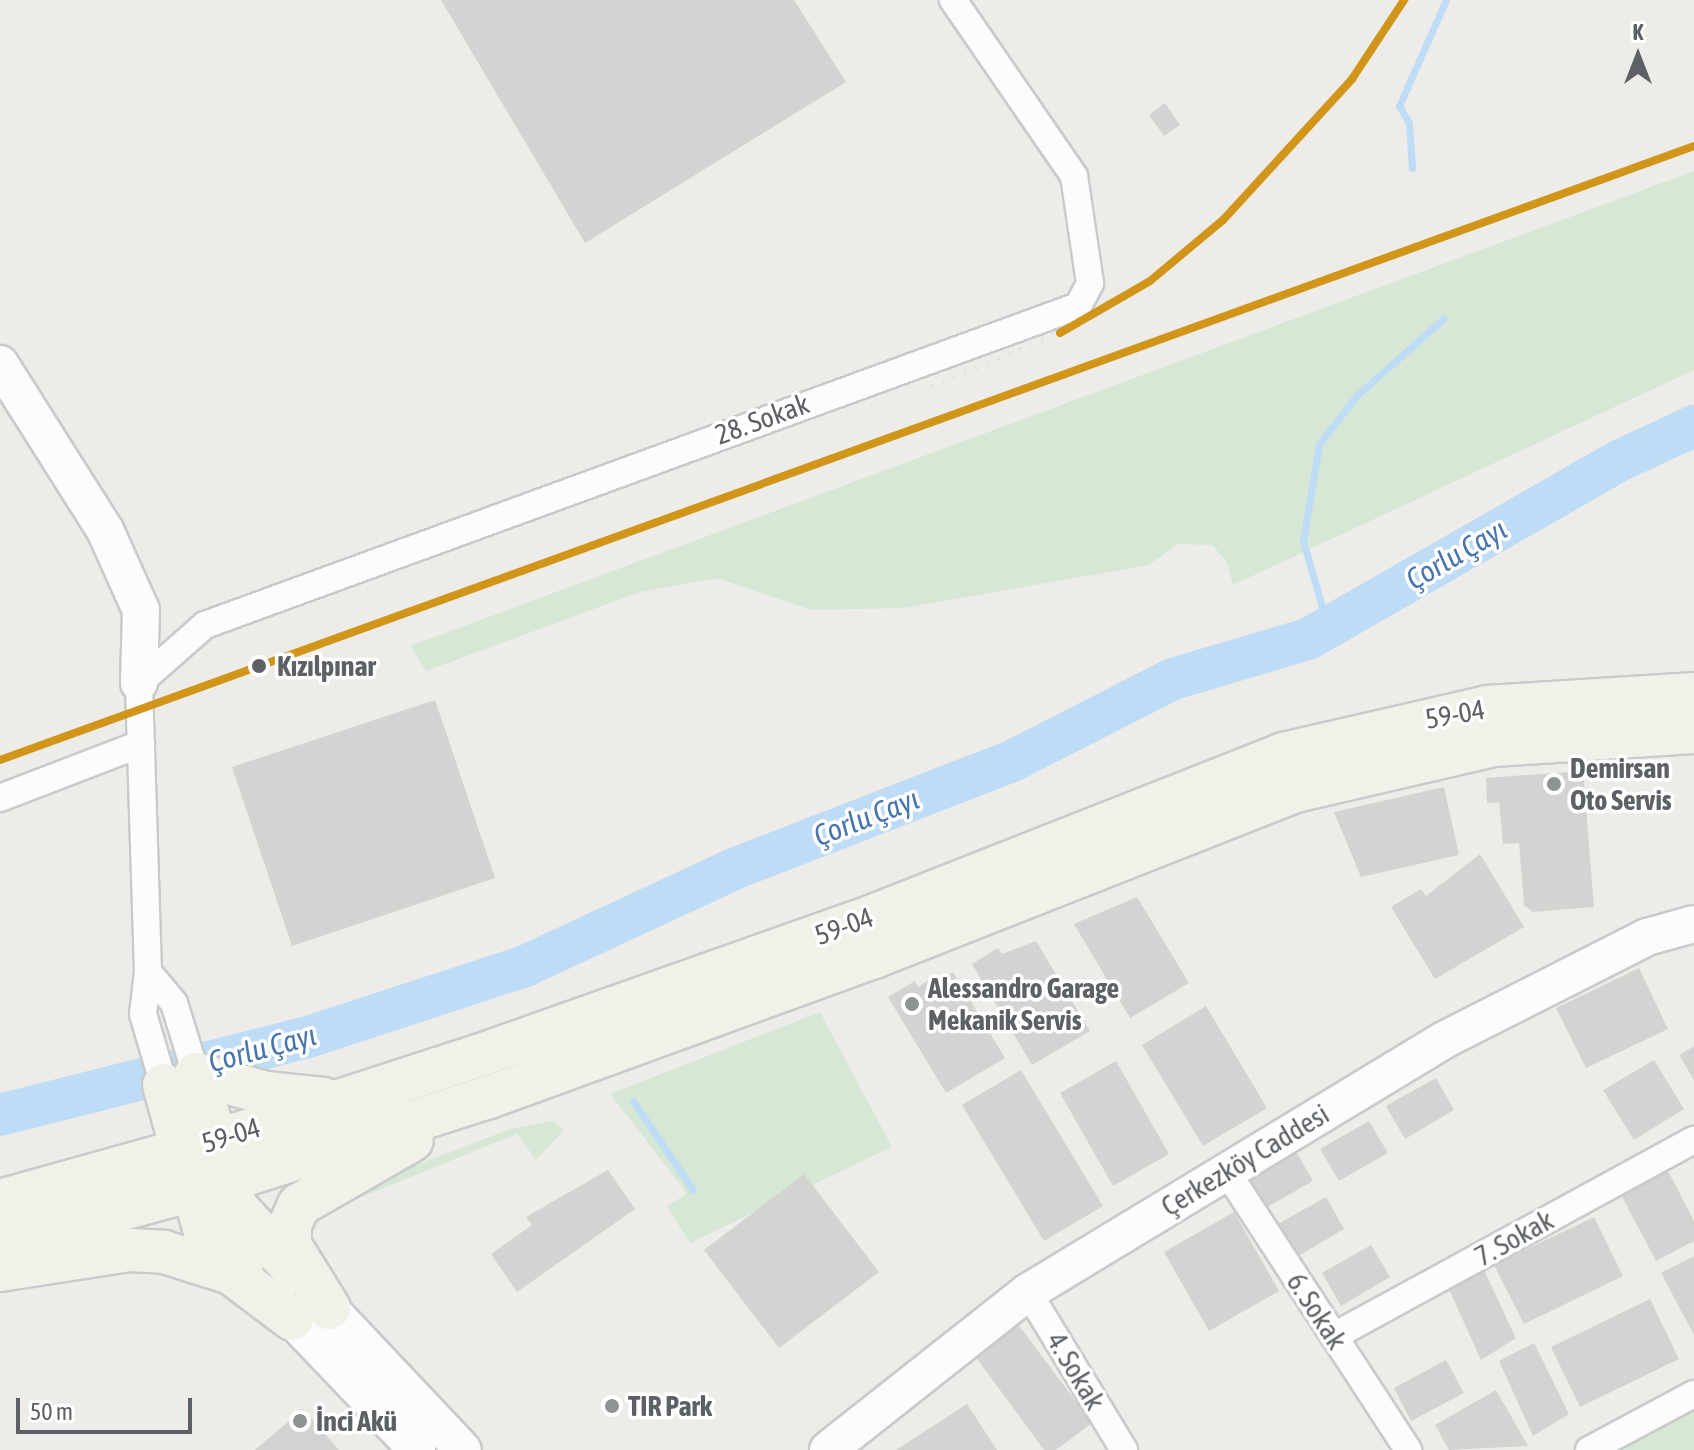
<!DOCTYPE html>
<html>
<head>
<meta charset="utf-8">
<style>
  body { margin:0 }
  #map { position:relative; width:1694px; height:1450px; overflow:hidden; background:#edece8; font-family:"Asap Condensed",sans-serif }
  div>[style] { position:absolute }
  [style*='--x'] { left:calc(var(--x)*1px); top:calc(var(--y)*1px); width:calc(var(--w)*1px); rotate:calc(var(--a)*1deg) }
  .green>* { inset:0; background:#d6e8d5 }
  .stream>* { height:7px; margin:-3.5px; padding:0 3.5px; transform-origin:3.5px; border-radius:3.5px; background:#bedcf5 }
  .river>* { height:42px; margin:-21px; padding:0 21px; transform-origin:21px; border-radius:21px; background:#bedcf5 }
  .building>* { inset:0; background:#d3d3d1 }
  .roads { filter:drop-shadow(2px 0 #c9caca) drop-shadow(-2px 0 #c9caca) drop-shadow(0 2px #c9caca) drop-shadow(0 -2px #c9caca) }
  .street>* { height:26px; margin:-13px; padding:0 13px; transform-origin:13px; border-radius:13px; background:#fcfcfc }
  .secondary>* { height:36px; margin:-18px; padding:0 18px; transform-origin:18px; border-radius:18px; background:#fcfcfc }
  .primary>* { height:42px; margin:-21px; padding:0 21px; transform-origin:21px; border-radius:21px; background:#f2f1e9 }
  .rail>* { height:6px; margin-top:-3px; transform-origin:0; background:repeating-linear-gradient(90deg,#e3e3e2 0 2px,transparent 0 12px) }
  .rail-1>* { height:8px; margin:-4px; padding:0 4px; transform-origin:4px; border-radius:4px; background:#d09519 }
  .dots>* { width:22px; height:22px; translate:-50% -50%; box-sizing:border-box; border:4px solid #fff; border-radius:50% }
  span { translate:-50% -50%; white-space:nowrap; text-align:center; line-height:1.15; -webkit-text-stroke:7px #fff; paint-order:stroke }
  .street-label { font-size:28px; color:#5d6165 }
  .stop-label { font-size:28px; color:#5d6165; font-weight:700 }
  .left { translate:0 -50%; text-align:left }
  .poi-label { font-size:28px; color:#5d6165; font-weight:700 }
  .water-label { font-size:30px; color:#4775ad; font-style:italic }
  .north { position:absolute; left:1598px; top:16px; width:80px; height:80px; -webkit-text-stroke:6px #fff; paint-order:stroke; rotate:0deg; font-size:22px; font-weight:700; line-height:32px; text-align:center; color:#5d6165 }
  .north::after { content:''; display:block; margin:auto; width:28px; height:36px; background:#5d6165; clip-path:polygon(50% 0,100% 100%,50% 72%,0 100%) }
  .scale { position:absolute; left:16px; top:1398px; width:176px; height:36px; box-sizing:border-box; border:4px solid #5d6165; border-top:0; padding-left:10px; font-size:24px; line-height:28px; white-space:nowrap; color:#5d6165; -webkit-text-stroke:6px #fff; paint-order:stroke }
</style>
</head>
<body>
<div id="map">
  <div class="green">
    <i style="clip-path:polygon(1694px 171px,1694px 370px,1233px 585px,1227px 562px,1212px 545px,1178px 544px,1149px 565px,904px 608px,811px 610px,717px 578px,640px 592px,426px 671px,410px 646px)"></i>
    <i style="clip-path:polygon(820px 1012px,892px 1147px,690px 1243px,667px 1207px,687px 1193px,610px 1094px)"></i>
    <i style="clip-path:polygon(553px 1121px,564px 1130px,536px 1160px,517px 1134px,305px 1220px,323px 1257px,306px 1266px,299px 1210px,510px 1129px)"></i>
    <i style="clip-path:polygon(1694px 1400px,1694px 1450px,1600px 1450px)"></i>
  </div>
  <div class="stream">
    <i style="--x:1412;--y:168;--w:45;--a:-93.8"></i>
    <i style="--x:1409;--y:123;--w:20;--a:-120"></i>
    <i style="--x:1399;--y:106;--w:116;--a:-66.1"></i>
    <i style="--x:1328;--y:628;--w:91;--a:-106"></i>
    <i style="--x:1303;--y:541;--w:98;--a:-80.6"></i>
    <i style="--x:1319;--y:444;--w:62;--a:-52.2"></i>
    <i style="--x:1357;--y:395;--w:115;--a:-41.5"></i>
    <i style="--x:633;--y:1101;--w:107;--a:56"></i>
  </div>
  <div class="river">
    <i style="--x:0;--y:1115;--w:315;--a:-14.2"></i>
    <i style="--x:305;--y:1038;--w:231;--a:-18.1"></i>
    <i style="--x:525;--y:966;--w:233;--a:-24.9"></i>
    <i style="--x:736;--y:868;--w:296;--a:-21.2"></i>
    <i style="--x:1012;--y:761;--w:181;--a:-27"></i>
    <i style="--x:1173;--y:679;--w:141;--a:-16.5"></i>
    <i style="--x:1308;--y:639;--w:361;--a:-29.8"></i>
    <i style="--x:1621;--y:460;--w:81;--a:-25"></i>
  </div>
  <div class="building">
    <i style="clip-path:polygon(441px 0,794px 0,846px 82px,585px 243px)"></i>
    <i style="clip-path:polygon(1165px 103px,1180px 125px,1164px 136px,1149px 115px)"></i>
    <i style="clip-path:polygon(435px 700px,495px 878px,292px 946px,232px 767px)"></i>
    <i style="clip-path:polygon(1583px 771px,1594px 907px,1533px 912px,1524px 905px,1519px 843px,1503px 844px,1499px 802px,1487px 803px,1486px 778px)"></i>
    <i style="clip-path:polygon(1444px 787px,1459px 855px,1361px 877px,1334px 812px)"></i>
    <i style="clip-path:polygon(1480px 854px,1524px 927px,1435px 979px,1391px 907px,1421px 889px,1426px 896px)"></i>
    <i style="clip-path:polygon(1137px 897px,1189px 983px,1130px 1018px,1074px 924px)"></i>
    <i style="clip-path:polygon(1036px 941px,1090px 1031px,1032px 1065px,972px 964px,998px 948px,1002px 954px)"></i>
    <i style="clip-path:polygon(1639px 968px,1668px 1029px,1586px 1068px,1556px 1008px)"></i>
    <i style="clip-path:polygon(953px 972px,1005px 1058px,946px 1093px,888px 997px,915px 981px,918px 987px,932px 978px,935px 983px)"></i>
    <i style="clip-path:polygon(1206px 1006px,1267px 1108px,1203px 1146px,1142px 1045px)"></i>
    <i style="clip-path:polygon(1694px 1046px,1694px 1080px,1679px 1055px)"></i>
    <i style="clip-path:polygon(1654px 1060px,1684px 1109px,1634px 1140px,1603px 1090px)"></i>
    <i style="clip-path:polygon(1116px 1061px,1169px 1154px,1113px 1186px,1060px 1093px)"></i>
    <i style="clip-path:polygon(1021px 1070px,1103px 1206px,1044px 1241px,962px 1105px)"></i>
    <i style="clip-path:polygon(1436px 1078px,1454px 1110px,1405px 1139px,1386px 1106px)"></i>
    <i style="clip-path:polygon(1369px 1121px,1388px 1153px,1339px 1181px,1320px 1149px)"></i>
    <i style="clip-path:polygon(1294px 1148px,1313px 1181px,1264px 1209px,1245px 1176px)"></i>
    <i style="clip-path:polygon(1666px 1167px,1694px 1221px,1694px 1241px,1656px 1261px,1619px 1191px)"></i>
    <i style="clip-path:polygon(608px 1170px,635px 1209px,517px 1292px,491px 1254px,532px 1225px,526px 1217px)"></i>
    <i style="clip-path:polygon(804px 1174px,879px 1272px,779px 1348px,704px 1250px)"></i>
    <i style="clip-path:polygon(1326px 1197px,1344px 1229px,1295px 1258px,1276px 1225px)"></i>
    <i style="clip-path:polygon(1234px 1212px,1279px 1291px,1209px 1331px,1164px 1252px)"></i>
    <i style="clip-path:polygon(1594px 1217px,1623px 1276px,1524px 1324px,1494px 1265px)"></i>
    <i style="clip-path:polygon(1371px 1245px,1390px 1277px,1341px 1306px,1322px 1273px)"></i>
    <i style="clip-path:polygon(1694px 1256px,1694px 1335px,1661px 1273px)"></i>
    <i style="clip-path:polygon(1482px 1266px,1516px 1338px,1481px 1360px,1447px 1285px)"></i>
    <i style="clip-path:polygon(1650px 1299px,1679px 1359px,1580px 1407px,1551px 1347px)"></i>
    <i style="clip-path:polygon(1018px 1324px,1092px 1423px,1056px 1450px,1044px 1450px,975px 1356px)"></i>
    <i style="clip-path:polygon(1534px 1343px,1569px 1414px,1533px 1436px,1499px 1361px)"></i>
    <i style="clip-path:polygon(1446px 1360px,1464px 1393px,1411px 1421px,1394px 1388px)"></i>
    <i style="clip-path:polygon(1496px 1390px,1528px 1446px,1449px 1450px,1435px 1425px)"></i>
    <i style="clip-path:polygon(967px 1404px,997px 1450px,896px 1450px)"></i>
    <i style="clip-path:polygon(303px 1409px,339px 1450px,255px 1450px)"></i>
  </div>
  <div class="roads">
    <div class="street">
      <i style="--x:0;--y:798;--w:151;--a:-21"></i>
      <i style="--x:148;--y:972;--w:40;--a:50"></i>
      <i style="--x:174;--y:1003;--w:74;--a:72.8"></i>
      <i style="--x:164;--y:1085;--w:74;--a:-106.5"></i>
      <i style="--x:143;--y:1014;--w:42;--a:-83.2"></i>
      <i style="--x:148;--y:972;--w:289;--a:-91.8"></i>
      <i style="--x:139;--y:683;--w:88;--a:-41.3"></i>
      <i style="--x:205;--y:625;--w:929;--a:-20.07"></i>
      <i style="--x:1078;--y:306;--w:26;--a:-62"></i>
      <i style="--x:1090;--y:283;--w:108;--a:-98.5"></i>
      <i style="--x:1074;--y:176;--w:214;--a:-124.5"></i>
      <i style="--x:1227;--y:1172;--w:332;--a:56.9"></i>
      <i style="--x:1028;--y:1292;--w:185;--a:58.7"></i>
      <i style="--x:1334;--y:1336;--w:410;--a:-28.6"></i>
      <i style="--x:1589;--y:1450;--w:119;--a:-28.1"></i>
    </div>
    <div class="secondary">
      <i style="--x:0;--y:364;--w:196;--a:57.7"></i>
      <i style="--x:105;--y:530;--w:88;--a:65.8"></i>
      <i style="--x:141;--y:610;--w:73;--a:91.6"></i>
      <i style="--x:329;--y:1308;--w:195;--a:46.7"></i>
      <i style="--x:292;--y:1319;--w:181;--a:46.3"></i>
      <i style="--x:828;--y:1450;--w:255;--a:-38.3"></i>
      <i style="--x:1028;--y:1292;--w:486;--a:-31.2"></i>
      <i style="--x:1444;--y:1040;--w:228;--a:-26.9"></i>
      <i style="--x:1647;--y:937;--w:49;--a:-15.5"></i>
    </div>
    <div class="primary">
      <i style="--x:196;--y:1074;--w:139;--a:73.3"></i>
      <i style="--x:236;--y:1207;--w:91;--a:47.2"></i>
      <i style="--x:196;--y:1074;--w:73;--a:15.2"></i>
      <i style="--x:266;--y:1093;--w:58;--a:5.9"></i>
      <i style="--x:164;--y:1085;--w:148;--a:74.4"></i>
      <i style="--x:204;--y:1228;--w:57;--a:48.5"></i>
      <i style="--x:0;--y:1201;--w:227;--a:-15.6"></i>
      <i style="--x:219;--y:1140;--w:272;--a:-18"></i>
      <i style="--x:478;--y:1056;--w:405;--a:-19.5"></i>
      <i style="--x:860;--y:921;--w:455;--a:-21.5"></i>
      <i style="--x:1283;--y:754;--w:210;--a:-12.9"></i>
      <i style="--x:1488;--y:707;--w:206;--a:-3.6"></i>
      <i style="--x:0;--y:1242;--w:237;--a:-15.1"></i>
      <i style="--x:229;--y:1180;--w:273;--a:-17.7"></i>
      <i style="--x:489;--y:1097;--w:410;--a:-20"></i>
      <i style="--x:874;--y:957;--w:453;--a:-21.5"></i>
      <i style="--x:1295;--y:791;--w:204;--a:-13"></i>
      <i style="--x:1494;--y:745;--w:200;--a:-3.7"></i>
      <i style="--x:0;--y:1270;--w:131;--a:-8.8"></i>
      <i style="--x:129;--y:1250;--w:35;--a:3"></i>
      <i style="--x:164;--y:1252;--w:70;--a:17.4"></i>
      <i style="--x:231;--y:1273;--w:76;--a:37"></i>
      <i style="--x:329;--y:1308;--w:74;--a:-121.8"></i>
      <i style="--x:290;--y:1245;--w:20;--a:-90"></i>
      <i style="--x:290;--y:1225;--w:22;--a:-66"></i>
      <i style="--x:299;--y:1205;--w:130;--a:-29.9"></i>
    </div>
  </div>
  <div class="rail">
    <i style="--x:931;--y:387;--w:139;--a:-22.9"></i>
    <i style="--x:1059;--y:333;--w:105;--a:-29.7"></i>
    <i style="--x:1150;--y:281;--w:185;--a:-42.1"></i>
    <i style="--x:1287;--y:157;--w:102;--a:-50.2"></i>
    <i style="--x:1352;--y:79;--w:95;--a:-56.6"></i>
  </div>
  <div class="rail-1">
    <i style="--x:1060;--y:333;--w:104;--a:-30"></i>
    <i style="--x:1150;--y:281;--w:95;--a:-39.9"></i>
    <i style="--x:1223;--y:220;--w:191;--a:-47.5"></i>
    <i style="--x:1352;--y:79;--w:95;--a:-56.6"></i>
    <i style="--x:0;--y:760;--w:1802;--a:-19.92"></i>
  </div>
  <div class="dots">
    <i style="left:259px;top:666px;background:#5d6165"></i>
    <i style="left:1554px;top:784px;background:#8f9293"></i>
    <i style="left:912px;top:1004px;background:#8f9293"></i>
    <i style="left:612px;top:1406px;background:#8f9293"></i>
    <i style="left:300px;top:1421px;background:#8f9293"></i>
  </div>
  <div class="street-label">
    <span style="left:762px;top:419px;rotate:-20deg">28. Sokak</span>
    <span style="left:1455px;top:714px;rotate:-10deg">59-04</span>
    <span style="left:844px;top:926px;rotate:-20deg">59-04</span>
    <span style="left:231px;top:1135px;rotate:-17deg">59-04</span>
    <span style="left:1245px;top:1160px;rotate:-31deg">Çerkezköy Caddesi</span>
    <span style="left:1514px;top:1238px;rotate:-29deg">7. Sokak</span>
    <span style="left:1317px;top:1311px;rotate:57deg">6. Sokak</span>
    <span style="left:1076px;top:1371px;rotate:59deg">4. Sokak</span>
  </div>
  <div class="stop-label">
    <span class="left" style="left:277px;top:666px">Kızılpınar</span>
  </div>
  <div class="poi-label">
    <span class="left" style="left:1570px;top:784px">Demirsan<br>Oto Servis</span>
    <span class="left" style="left:928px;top:1004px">Alessandro Garage<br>Mekanik Servis</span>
    <span class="left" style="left:628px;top:1406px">TIR Park</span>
    <span class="left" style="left:316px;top:1421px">İnci Akü</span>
  </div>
  <div class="water-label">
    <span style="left:1456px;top:554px;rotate:-30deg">Çorlu Çayı</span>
    <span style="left:866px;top:817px;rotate:-21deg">Çorlu Çayı</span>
    <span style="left:262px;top:1048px;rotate:-15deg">Çorlu Çayı</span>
  </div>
  <div class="north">K</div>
  <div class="scale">50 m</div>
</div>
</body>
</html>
